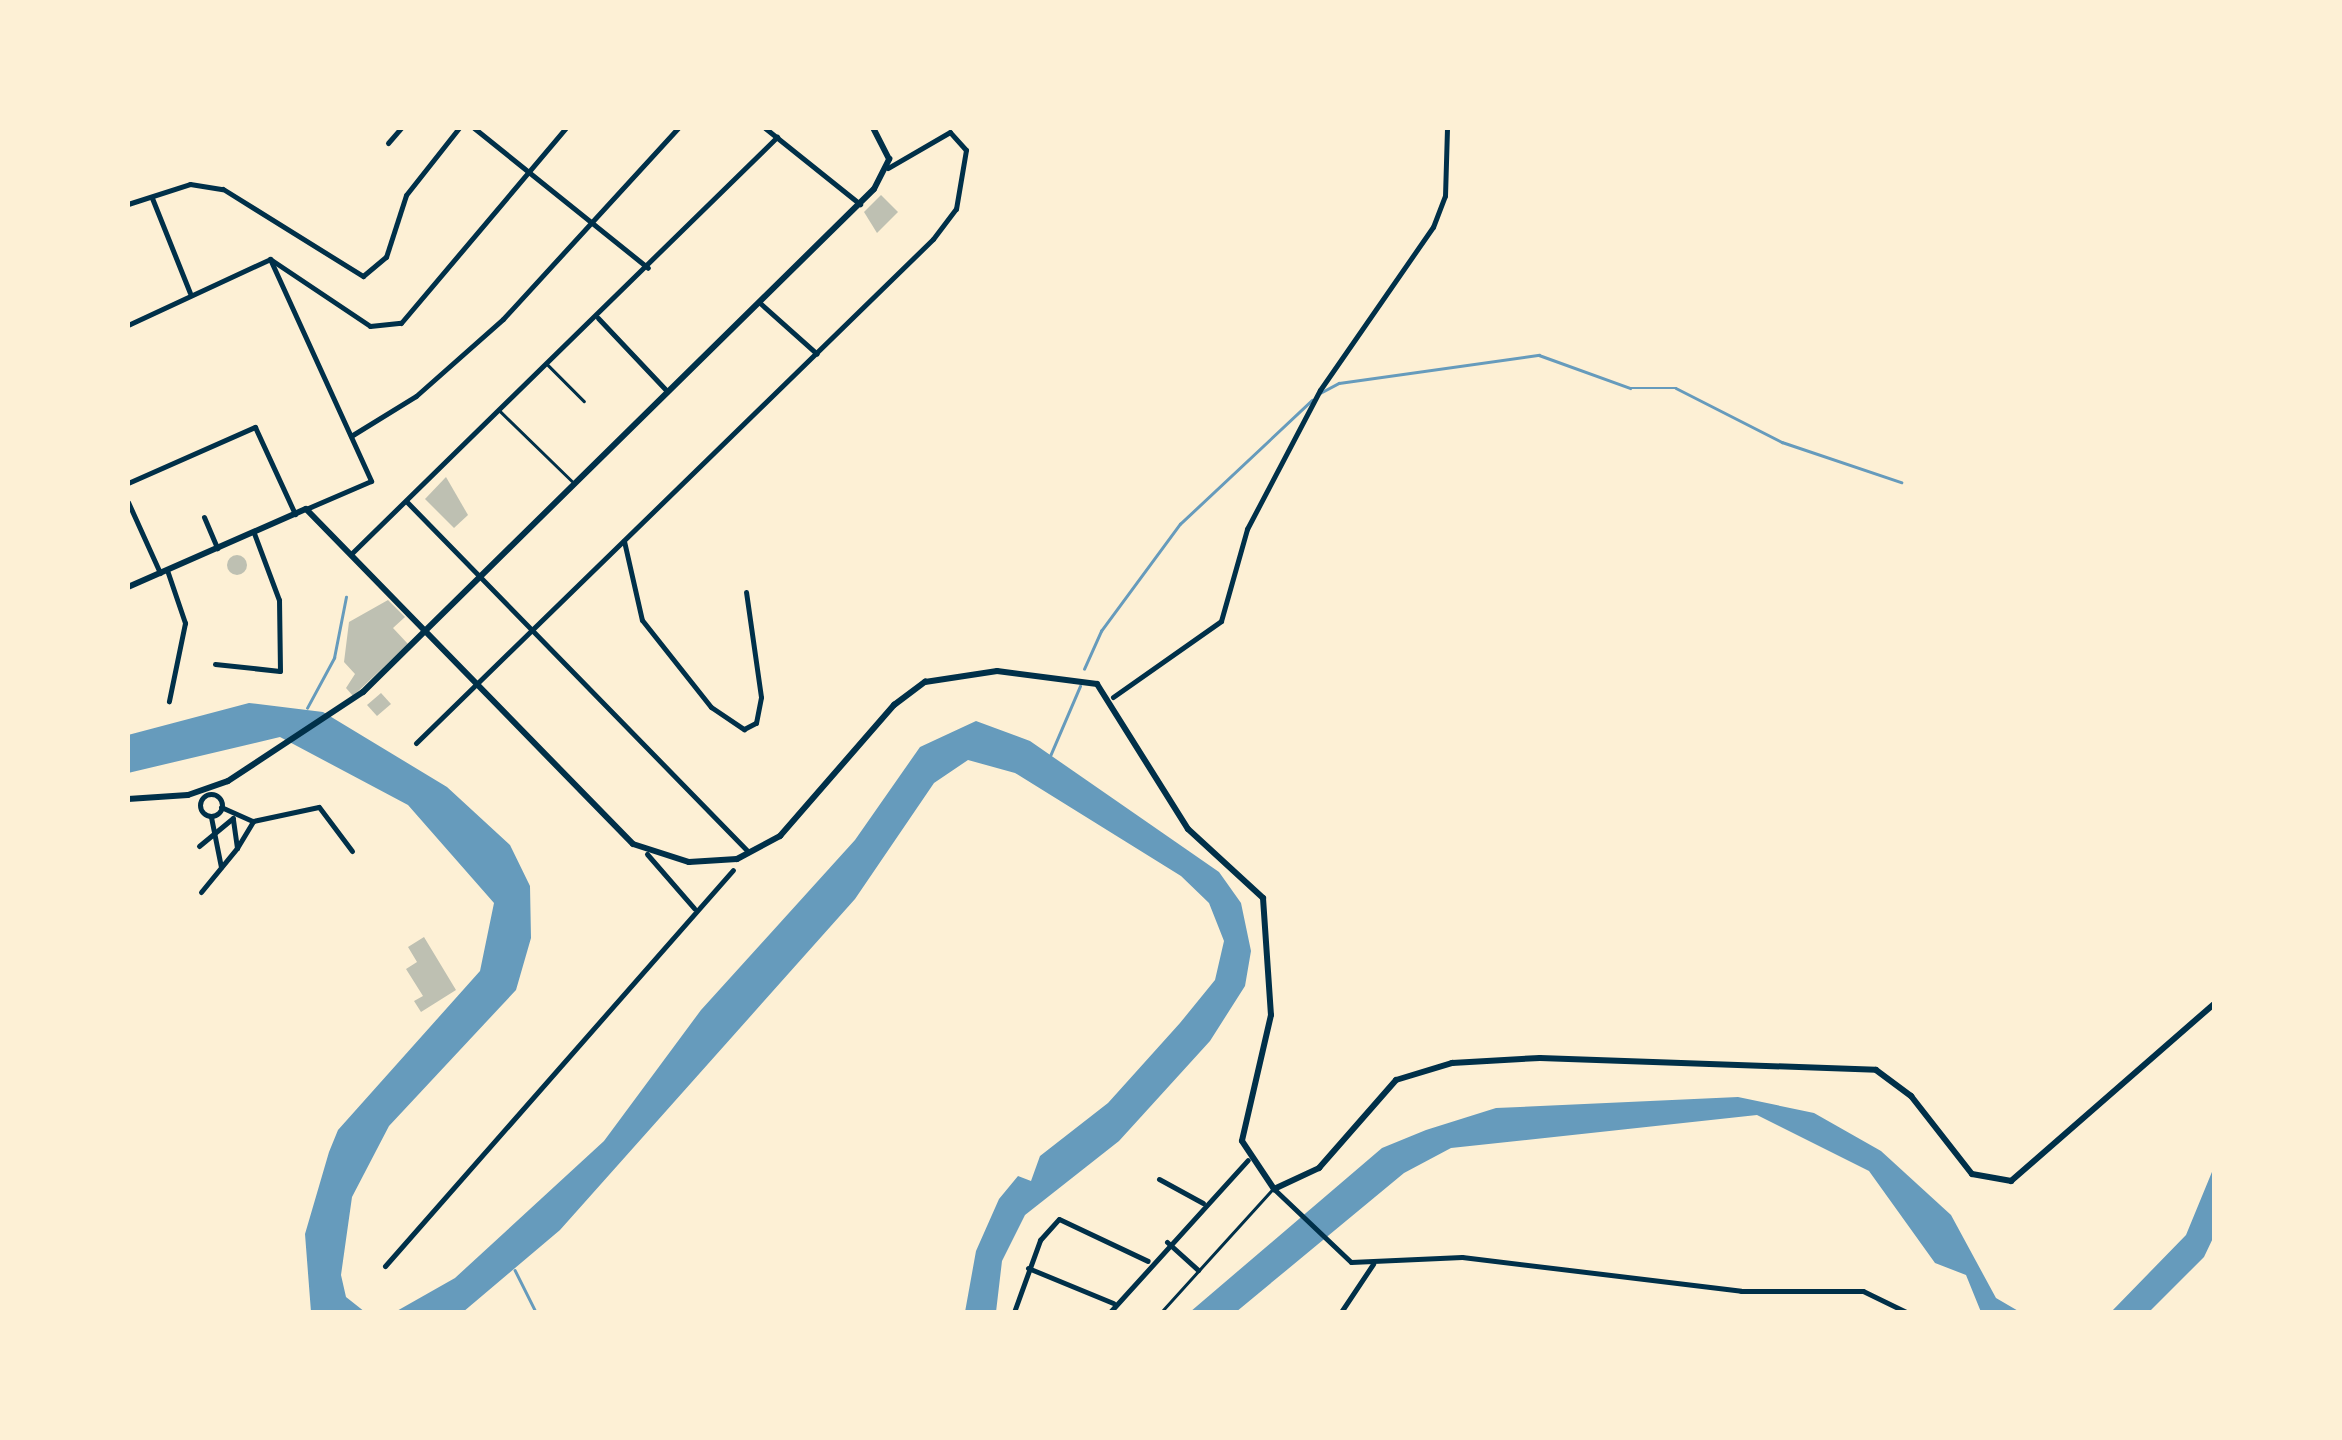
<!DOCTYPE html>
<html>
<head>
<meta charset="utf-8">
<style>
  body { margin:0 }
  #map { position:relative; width:2342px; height:1440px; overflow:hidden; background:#fdf0d5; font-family:"Alegreya Sans",sans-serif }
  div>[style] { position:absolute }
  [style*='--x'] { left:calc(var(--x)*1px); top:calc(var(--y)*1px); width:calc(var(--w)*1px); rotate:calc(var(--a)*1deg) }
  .water>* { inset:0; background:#669bbc }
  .stream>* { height:2.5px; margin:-1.25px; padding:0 1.25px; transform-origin:1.25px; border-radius:1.25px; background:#669bbc }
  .building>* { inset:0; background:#bec0b2 }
  .round { border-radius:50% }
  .service>* { height:2.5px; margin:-1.25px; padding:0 1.25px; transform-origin:1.25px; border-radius:1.25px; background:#003049 }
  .minor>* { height:5px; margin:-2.5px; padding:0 2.5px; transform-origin:2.5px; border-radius:2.5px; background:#003049 }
  .minor>.ring { margin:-2.5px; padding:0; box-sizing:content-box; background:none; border:5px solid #003049; border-radius:50% }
  .tertiary>* { height:5px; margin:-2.5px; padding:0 2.5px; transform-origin:2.5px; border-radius:2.5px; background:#003049 }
  .secondary>* { height:6px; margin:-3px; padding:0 3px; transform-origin:3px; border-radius:3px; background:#003049 }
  span { translate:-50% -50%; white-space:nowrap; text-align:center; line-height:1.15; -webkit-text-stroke:8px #fdf0d5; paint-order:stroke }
  .frame { position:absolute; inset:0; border:130px solid #fdf0d5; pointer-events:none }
</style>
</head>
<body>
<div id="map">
  <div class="water">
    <i style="clip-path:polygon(249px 703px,323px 712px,447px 787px,510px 845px,530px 886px,531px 938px,516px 990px,389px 1126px,352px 1197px,341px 1275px,346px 1297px,365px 1312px,311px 1312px,305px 1234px,329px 1152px,338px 1130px,480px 971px,494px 903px,408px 805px,280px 737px,128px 773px,128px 735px)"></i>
    <i style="clip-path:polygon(976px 721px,1030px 741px,1219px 872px,1241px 903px,1251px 951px,1245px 986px,1210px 1041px,1119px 1141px,1025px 1215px,1002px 1261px,996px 1312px,965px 1312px,976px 1251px,999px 1199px,1018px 1176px,1031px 1181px,1040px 1156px,1108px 1103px,1180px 1023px,1215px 980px,1224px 941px,1209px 903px,1181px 876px,1015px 773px,968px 760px,934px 783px,855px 899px,560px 1230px,463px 1312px,395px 1312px,455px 1278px,604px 1141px,701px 1010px,855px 840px,920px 747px)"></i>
    <i style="clip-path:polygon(1738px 1097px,1814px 1113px,1881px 1151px,1951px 1215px,1996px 1298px,2020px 1312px,1981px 1312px,1966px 1275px,1935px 1263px,1869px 1171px,1757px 1115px,1451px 1148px,1404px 1173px,1236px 1312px,1190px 1312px,1382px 1148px,1426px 1130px,1496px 1108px)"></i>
    <i style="clip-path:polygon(2214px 1167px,2214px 1236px,2204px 1257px,2149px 1312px,2111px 1312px,2186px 1235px)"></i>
  </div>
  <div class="stream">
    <i style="--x:1362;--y:128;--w:12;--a:0"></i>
    <i style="--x:1320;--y:393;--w:21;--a:-28"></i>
    <i style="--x:1339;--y:383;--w:202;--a:-8"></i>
    <i style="--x:1539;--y:355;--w:97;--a:19.9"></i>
    <i style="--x:1630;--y:388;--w:46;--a:0"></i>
    <i style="--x:1676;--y:388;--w:119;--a:27"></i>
    <i style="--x:1782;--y:442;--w:126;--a:18.6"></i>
    <i style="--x:1084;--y:669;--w:42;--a:-65.9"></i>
    <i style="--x:1101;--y:631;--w:133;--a:-53.6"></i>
    <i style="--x:1180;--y:524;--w:181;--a:-43.2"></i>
    <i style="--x:307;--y:708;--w:57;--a:-61.6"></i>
    <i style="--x:334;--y:658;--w:62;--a:-78.9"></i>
    <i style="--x:1050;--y:756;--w:76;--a:-66.8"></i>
    <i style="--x:515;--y:1270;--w:47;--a:63.4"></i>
  </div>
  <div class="building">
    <i style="clip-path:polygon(881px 195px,898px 212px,877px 233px,864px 212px)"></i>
    <i style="clip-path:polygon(446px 477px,468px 515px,454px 528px,425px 499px)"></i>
    <i class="round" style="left:227px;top:555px;width:20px;height:20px"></i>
    <i style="clip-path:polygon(388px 600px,405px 617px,393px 628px,408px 644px,353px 696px,346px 688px,355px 674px,344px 662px,349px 622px)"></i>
    <i style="clip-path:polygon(381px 693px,391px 704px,377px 716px,367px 705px)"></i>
    <i style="clip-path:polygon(424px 937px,456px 990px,421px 1012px,414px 1001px,423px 996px,406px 969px,417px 962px,408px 947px)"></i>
  </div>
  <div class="service">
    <i style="--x:548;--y:365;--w:51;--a:45"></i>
    <i style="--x:500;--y:411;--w:100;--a:44.2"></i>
    <i style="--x:1163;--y:1310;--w:162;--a:-47.8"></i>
  </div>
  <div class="minor">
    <i style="--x:474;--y:128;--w:223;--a:38.8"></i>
    <i style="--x:765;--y:128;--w:122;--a:38.7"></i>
    <i style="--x:388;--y:143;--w:20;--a:-49"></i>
    <i style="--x:152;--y:198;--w:102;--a:68.2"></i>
    <i style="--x:128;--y:204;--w:65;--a:-17.9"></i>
    <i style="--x:190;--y:184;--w:33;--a:9"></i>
    <i style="--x:223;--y:189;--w:165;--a:31.9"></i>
    <i style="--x:363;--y:276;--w:30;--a:-40"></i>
    <i style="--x:386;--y:257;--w:65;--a:-72.1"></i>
    <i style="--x:406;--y:195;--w:85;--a:-51.7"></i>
    <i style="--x:270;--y:259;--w:120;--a:33.8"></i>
    <i style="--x:370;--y:326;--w:31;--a:-6"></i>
    <i style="--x:401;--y:323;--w:255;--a:-49.8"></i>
    <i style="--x:270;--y:259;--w:244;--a:65.5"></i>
    <i style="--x:371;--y:481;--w:71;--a:156.7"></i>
    <i style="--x:760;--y:303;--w:76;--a:41.8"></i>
    <i style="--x:598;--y:318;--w:100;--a:46.6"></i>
    <i style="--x:128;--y:325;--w:157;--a:-24.9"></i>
    <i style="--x:351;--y:436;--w:76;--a:-31.6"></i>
    <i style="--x:416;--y:396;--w:116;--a:-41.5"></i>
    <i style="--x:503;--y:319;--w:259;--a:-47.5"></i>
    <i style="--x:128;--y:483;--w:139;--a:-23.8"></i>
    <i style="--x:255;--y:427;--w:96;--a:65.3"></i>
    <i style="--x:128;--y:502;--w:78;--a:65.7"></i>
    <i style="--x:407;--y:502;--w:489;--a:45.7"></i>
    <i style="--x:204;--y:517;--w:34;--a:67"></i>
    <i style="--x:624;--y:541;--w:81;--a:77.2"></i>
    <i style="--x:642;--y:620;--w:111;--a:51.6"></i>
    <i style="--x:711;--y:707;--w:40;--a:34"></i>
    <i style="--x:744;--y:729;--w:13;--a:-27"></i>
    <i style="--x:756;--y:723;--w:26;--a:-79"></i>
    <i style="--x:761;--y:697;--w:106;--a:-98.1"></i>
    <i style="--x:352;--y:553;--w:595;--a:-44.39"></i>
    <i style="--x:167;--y:570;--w:56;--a:71.2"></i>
    <i style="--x:185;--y:623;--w:80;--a:101.6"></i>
    <i style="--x:215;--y:664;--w:65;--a:6.1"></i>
    <i style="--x:280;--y:671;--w:71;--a:-90.8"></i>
    <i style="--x:279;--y:600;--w:72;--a:-110.5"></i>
    <i style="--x:1113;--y:697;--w:132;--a:-35.1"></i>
    <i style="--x:1221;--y:621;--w:96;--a:-74.2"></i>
    <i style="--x:1247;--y:529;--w:157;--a:-62.3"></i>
    <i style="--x:1320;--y:390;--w:198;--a:-55.3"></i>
    <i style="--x:1433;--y:227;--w:33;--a:-69"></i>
    <i style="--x:1445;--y:196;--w:68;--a:-88.3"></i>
    <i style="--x:416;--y:743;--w:722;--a:-44.27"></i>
    <i style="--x:933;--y:239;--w:38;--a:-53"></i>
    <i style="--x:956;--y:209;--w:60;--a:-80.4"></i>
    <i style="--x:966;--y:150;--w:24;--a:-132"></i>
    <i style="--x:950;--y:132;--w:72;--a:149.9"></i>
    <i class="ring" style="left:200px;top:794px;width:17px;height:17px"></i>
    <i style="--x:221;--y:807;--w:35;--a:24"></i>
    <i style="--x:253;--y:821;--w:67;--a:-12"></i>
    <i style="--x:319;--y:807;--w:55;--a:53.1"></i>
    <i style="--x:211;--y:817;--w:51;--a:78.7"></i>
    <i style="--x:199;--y:846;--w:44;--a:-39.5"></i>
    <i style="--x:237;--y:848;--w:31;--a:-59"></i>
    <i style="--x:647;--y:854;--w:72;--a:49"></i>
    <i style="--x:201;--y:892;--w:57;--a:-50.7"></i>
    <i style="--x:237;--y:848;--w:30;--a:-98"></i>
    <i style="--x:1159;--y:1179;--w:50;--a:28.6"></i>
    <i style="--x:1167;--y:1242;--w:42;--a:42.1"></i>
    <i style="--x:385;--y:1266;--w:527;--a:-48.69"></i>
    <i style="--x:1028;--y:1268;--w:92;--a:22.4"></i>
    <i style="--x:1014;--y:1312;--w:77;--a:-70.1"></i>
    <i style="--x:1040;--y:1240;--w:28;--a:-48"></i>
    <i style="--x:1059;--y:1219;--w:98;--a:25.3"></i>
    <i style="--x:1110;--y:1312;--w:205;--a:-47.8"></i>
    <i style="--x:1341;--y:1312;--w:58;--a:-56.3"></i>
  </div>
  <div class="tertiary">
    <i style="--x:1274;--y:1189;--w:106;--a:43.5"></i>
    <i style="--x:1351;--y:1262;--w:111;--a:-2.6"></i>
    <i style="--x:1462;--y:1257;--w:281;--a:6.9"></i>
    <i style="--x:1741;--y:1291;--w:122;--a:0"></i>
    <i style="--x:1863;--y:1291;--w:48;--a:26"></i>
  </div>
  <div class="secondary">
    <i style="--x:128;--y:587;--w:194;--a:-23.7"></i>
    <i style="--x:306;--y:509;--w:468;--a:45.7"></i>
    <i style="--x:633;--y:844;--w:59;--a:17.8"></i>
    <i style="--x:689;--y:862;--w:48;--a:-3.6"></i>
    <i style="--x:737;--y:859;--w:49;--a:-28.1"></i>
    <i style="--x:780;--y:836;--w:174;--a:-49"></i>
    <i style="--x:894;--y:705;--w:39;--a:-37"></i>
    <i style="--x:925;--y:682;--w:73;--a:-8.7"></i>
    <i style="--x:997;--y:671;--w:101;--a:7.4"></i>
    <i style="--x:1097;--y:684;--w:171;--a:57.9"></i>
    <i style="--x:1188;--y:829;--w:102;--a:42.6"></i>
    <i style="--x:1263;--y:898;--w:117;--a:86.1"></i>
    <i style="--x:1271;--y:1015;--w:129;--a:103"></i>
    <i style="--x:1242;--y:1141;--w:58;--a:56.3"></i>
    <i style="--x:1274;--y:1189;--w:50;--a:-25"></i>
    <i style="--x:1319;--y:1168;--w:117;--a:-48.8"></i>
    <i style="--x:1396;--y:1080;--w:59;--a:-16.9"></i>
    <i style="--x:1452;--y:1063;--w:88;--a:-3.3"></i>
    <i style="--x:1540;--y:1058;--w:336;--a:2"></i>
    <i style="--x:1876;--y:1070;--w:44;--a:36.6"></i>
    <i style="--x:1911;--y:1096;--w:99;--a:52"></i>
    <i style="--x:1972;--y:1174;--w:40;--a:10"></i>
    <i style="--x:2011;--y:1181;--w:269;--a:-41.1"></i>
    <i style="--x:128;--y:799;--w:60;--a:-3.8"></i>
    <i style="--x:188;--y:795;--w:42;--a:-19.3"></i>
    <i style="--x:228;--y:781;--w:162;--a:-33.4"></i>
    <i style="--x:363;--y:692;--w:717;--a:-44.55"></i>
    <i style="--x:874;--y:189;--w:34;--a:-63"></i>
    <i style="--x:889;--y:159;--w:35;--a:-117"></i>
  </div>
  <div class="frame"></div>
</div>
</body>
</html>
